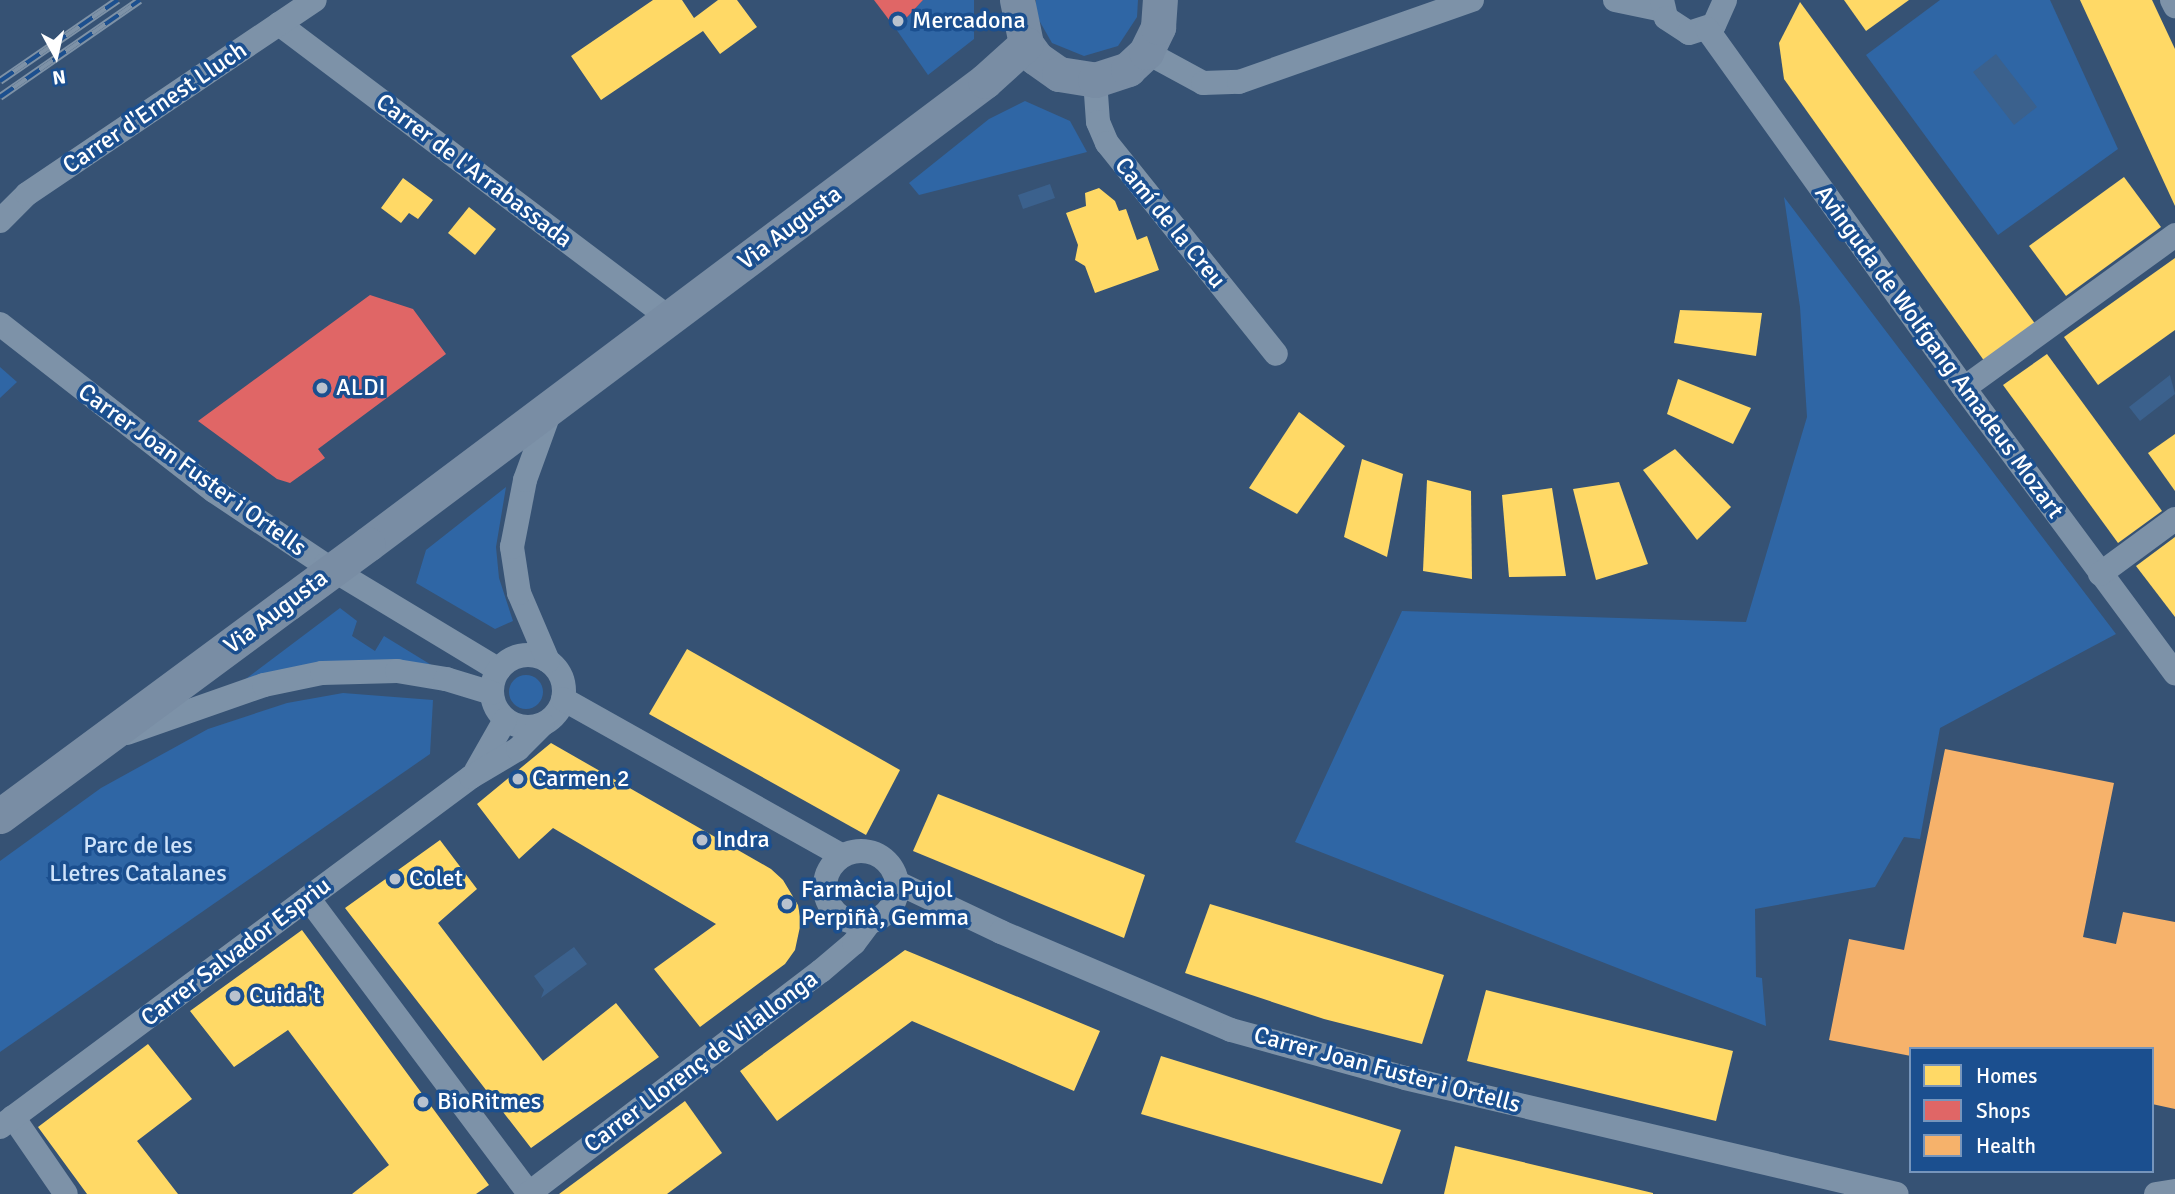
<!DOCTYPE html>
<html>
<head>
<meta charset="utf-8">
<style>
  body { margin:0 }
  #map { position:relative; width:2175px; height:1194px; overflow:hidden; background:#365274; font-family:Signika,sans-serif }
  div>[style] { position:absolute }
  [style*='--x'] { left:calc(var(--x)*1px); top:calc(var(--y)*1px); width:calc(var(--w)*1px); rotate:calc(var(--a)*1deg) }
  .green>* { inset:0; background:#2f66a5 }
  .round { border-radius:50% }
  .water>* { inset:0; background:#3b618d }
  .homes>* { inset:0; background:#ffd966 }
  .shops>* { inset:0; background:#e06666 }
  .health>* { inset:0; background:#f6b26b }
  .street>* { height:24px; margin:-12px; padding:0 12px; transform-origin:12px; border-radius:12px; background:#7d92a8 }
  .street>.ring { margin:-12px; padding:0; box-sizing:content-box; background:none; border:24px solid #7d92a8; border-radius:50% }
  .secondary>* { height:35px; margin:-17.5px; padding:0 17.5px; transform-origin:17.5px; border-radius:17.5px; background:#798da4 }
  .rail>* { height:8px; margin-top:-4px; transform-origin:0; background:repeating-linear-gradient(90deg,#1b4f8f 0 16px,#7e92a7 0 32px); box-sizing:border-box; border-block:2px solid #7e92a7 }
  .secondary-bridge>* { height:35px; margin:-17.5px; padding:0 17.5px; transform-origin:17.5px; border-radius:17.5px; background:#798da4 }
  .dots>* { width:19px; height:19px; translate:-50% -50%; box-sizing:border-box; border:4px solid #1b4f8f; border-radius:50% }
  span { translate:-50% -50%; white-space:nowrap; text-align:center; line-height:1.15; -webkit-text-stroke:7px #1b4f8f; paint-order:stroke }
  .poi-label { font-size:24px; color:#fff }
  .left { translate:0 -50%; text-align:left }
  .street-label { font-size:24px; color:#fff }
  .park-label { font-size:24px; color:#cfe3fa }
  .legend { position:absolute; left:1909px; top:1047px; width:245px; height:126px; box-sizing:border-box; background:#1b4f8f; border:2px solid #7695bc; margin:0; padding:9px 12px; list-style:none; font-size:21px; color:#fff }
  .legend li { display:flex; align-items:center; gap:14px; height:35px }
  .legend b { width:35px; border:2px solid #7695bc }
  .north { position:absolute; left:21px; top:21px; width:70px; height:70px; -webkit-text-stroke:5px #1b4f8f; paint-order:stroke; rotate:172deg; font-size:19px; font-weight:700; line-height:28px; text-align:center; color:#fff }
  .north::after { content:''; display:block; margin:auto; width:24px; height:32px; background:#fff; clip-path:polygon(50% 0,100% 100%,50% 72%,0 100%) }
</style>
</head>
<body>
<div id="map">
  <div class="green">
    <i style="clip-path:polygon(923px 0,974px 0,974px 39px,928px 75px,896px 29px)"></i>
    <i style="clip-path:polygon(1036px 0,1138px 0,1137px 17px,1118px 46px,1084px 56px,1052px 43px,1036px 15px)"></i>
    <i style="clip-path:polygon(1940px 0,2050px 0,2118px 149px,1998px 235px,1866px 55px)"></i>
    <i style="clip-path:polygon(1025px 101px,1070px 121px,1087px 152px,919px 195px,909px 183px,989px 119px)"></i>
    <i style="clip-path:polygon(1784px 197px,2116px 634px,1940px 728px,1920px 839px,1904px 837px,1875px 887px,1755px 909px,1756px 977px,1762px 978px,1766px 1026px,1295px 842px,1402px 611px,1746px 622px,1807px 417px,1800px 307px)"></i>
    <i style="clip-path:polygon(0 367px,17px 382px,0 398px)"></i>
    <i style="clip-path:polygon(506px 487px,496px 547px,499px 578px,513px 621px,495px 629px,416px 583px,426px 550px)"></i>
    <i style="clip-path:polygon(340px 608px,357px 621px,352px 636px,375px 651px,384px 636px,433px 666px,239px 684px)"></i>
    <i class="round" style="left:509px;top:675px;width:34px;height:34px"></i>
    <i style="clip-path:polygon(343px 693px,433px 700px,430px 754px,0 1052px,0 861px,101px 788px,208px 729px,287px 703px)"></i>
  </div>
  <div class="water">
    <i style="clip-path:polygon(1996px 54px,2037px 107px,2014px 125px,1973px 72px)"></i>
    <i style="clip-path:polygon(1050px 184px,1055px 198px,1023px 209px,1018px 195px)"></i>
    <i style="clip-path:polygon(2170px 375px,2175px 394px,2140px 421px,2129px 407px)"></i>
    <i style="clip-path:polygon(574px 947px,587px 964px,541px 998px,544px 990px,534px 976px)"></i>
  </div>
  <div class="homes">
    <i style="clip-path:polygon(653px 0,682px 0,694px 18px,718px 0,737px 0,757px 27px,720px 54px,703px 31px,601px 100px,571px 56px)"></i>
    <i style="clip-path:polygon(1844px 0,1909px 0,1866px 31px)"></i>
    <i style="clip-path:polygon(2080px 0,2152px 0,2175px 49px,2175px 206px)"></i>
    <i style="clip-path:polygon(1800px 2px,2036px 325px,1985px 362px,1784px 79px,1779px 43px)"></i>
    <i style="clip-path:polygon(2124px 177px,2161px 227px,2066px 296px,2029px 246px)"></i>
    <i style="clip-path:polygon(403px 178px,433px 200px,418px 219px,409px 213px,401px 223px,381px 208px)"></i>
    <i style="clip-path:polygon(1099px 188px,1115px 201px,1119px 211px,1126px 209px,1137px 240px,1147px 236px,1159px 270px,1095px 293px,1085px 266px,1075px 260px,1078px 245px,1066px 213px,1086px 206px,1085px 193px)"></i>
    <i style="clip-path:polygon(469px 207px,496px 229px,475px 255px,448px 233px)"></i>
    <i style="clip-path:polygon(2175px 258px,2175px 330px,2098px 385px,2064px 337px)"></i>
    <i style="clip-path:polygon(1680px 310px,1762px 313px,1756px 356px,1674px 343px)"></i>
    <i style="clip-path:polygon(2047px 354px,2162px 511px,2118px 543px,2003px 385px)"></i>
    <i style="clip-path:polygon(1678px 379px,1751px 408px,1733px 444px,1667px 414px)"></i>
    <i style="clip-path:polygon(1299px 412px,1345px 446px,1297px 514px,1249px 488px)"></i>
    <i style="clip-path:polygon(2175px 434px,2175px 491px,2148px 453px)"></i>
    <i style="clip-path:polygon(1675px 449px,1731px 507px,1697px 540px,1643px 470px)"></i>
    <i style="clip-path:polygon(1362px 459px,1403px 474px,1387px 557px,1344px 537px)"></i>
    <i style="clip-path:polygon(1427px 480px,1471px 491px,1472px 579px,1423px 571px)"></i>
    <i style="clip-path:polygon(1619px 482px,1648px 564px,1596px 580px,1573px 489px)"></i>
    <i style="clip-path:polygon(1552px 488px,1566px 576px,1509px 577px,1502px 495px)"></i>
    <i style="clip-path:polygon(2175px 537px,2175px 617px,2136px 566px)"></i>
    <i style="clip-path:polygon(687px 649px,900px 770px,866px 835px,649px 714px)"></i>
    <i style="clip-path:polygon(551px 743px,771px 869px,783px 880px,798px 905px,801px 922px,795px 950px,785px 964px,700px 1027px,654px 969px,716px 924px,553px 828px,519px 859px,477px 804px)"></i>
    <i style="clip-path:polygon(938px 794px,1145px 875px,1124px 938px,913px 851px)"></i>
    <i style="clip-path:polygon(440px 840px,477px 889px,438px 923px,543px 1061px,616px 1003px,659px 1057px,531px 1148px,345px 908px)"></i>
    <i style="clip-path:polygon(1210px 904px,1444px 975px,1422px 1044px,1324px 1019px,1185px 973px)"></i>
    <i style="clip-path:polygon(302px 930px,489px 1185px,476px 1194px,352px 1194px,389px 1165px,288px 1030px,234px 1067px,190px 1011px)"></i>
    <i style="clip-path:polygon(905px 950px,1100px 1031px,1074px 1091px,912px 1021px,777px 1121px,740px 1071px)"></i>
    <i style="clip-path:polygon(1486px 990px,1733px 1051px,1716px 1121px,1467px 1061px)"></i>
    <i style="clip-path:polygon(148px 1044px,192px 1099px,137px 1141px,178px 1194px,87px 1194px,38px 1127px)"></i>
    <i style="clip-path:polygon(1161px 1056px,1401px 1130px,1382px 1184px,1141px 1114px)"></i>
    <i style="clip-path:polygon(685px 1101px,722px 1153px,667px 1194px,559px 1194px)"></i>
    <i style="clip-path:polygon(1455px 1146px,1653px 1193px,1653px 1194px,1444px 1194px)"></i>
  </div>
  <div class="shops">
    <i style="clip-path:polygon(874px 0,923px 0,896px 29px)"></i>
    <i style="clip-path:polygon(370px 295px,413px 309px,446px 354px,318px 449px,325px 458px,290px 483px,277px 479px,198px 421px)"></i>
  </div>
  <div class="health">
    <i style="clip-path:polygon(1945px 749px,2114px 783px,2083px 937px,2116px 944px,2123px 912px,2175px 922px,2175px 1109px,2152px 1104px,2152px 1049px,1911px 1049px,1911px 1056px,1829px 1040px,1849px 939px,1904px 950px)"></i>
  </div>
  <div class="street">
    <i style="--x:1615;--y:0;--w:49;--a:11.8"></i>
    <i style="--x:1662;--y:0;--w:18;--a:77"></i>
    <i style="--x:1666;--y:18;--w:27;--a:33"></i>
    <i style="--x:1689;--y:33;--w:26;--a:-18"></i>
    <i style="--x:1714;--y:25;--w:27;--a:-66"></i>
    <i style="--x:2172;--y:0;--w:7;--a:63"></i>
    <i style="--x:279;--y:24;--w:490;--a:37"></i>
    <i style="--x:1707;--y:29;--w:442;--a:54.4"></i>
    <i style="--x:1964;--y:388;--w:355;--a:53.5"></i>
    <i style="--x:1146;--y:52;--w:65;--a:28.5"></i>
    <i style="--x:1203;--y:83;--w:36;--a:-2"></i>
    <i style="--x:1239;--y:82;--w:247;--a:-19.4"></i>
    <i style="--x:1095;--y:80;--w:42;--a:85.9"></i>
    <i style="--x:1098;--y:122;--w:23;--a:67"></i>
    <i style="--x:1107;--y:143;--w:270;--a:51.3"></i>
    <i style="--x:0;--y:221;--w:38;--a:-45"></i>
    <i style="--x:27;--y:194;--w:347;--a:-34"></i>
    <i style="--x:0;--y:324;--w:271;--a:38"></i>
    <i style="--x:214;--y:491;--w:133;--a:33.7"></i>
    <i style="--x:325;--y:565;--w:203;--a:31.1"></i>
    <i style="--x:1964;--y:388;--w:261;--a:-35.9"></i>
    <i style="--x:2100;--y:574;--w:93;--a:-36.3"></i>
    <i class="ring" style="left:492px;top:655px;width:48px;height:48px"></i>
    <i style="--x:548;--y:661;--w:74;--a:-113.1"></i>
    <i style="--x:519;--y:593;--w:47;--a:-98.7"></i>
    <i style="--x:512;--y:547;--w:68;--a:-79"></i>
    <i style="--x:525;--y:480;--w:77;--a:-70.1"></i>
    <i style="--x:563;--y:699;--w:319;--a:29.3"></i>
    <i style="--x:127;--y:733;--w:145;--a:-19.3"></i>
    <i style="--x:264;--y:685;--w:59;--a:-11.7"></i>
    <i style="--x:322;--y:673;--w:75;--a:-1.5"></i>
    <i style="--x:397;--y:671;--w:50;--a:9.3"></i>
    <i style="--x:446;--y:679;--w:48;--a:16.9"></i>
    <i style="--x:476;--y:771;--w:59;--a:-60.4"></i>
    <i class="ring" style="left:825px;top:851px;width:48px;height:48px"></i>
    <i style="--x:898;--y:883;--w:114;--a:25.4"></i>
    <i style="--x:1001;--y:932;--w:250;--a:23.1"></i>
    <i style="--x:1231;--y:1030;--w:180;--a:15.4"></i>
    <i style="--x:1405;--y:1078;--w:505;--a:13.27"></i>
    <i style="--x:308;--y:898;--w:369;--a:53.2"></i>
    <i style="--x:13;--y:1117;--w:93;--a:55.5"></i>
    <i style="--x:0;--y:1127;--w:587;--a:-36.62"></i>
    <i style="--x:471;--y:777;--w:55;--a:-30.8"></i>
    <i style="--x:518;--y:749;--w:35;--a:-45"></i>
    <i style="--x:528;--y:1194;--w:368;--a:-37.3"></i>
    <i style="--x:821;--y:971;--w:43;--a:-40.3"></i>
    <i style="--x:854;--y:943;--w:25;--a:-53"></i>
    <i style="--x:2156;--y:1194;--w:19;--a:-9"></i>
  </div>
  <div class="secondary">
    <i style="--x:1017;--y:0;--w:45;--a:78.4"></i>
    <i style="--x:1026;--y:44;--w:17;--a:54"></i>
    <i style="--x:1036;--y:58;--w:28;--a:35"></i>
    <i style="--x:1059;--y:74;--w:36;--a:9"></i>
    <i style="--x:1095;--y:80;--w:35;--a:-18"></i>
    <i style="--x:1128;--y:69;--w:25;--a:-43"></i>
    <i style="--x:1146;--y:52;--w:28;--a:-64"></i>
    <i style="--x:1158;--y:27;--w:27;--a:-86"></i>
    <i style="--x:368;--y:544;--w:771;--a:-36.88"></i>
    <i style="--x:985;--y:81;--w:55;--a:-42.1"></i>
    <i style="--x:0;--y:816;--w:358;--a:-36.5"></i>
  </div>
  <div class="rail">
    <i style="--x:0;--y:81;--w:143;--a:-34.5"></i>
    <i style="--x:0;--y:97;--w:170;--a:-34.7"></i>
  </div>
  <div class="secondary-bridge">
    <i style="--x:288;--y:603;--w:99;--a:-36.4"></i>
  </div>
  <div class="dots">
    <i style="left:898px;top:21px;background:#b9c2ce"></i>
    <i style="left:322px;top:388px;background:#b9c2ce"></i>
    <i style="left:518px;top:779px;background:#b9c2ce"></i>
    <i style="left:702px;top:840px;background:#b9c2ce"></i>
    <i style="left:395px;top:879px;background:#b9c2ce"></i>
    <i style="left:787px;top:904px;background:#b9c2ce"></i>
    <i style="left:235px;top:996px;background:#b9c2ce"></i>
    <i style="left:423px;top:1102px;background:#b9c2ce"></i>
  </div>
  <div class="poi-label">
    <span class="left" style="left:912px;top:21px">Mercadona</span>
    <span class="left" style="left:336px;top:388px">ALDI</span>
    <span class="left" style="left:532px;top:779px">Carmen 2</span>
    <span class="left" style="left:716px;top:840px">Indra</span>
    <span class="left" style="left:409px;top:879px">Colet</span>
    <span class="left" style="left:801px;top:904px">Farmàcia Pujol<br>Perpiñà, Gemma</span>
    <span class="left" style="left:249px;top:996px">Cuida't</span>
    <span class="left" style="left:437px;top:1102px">BioRitmes</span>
  </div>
  <div class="street-label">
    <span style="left:155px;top:108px;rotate:-34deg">Carrer d'Ernest Lluch</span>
    <span style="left:474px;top:171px;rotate:37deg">Carrer de l'Arrabassada</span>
    <span style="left:1170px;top:223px;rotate:51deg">Camí de la Creu</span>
    <span style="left:790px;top:228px;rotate:-37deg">Via Augusta</span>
    <span style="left:1939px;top:352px;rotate:54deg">Avinguda de Wolfgang Amadeus Mozart</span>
    <span style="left:192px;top:470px;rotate:36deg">Carrer Joan Fuster i Ortells</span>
    <span style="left:276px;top:612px;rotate:-37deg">Via Augusta</span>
    <span style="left:236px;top:952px;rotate:-37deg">Carrer Salvador Espriu</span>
    <span style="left:701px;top:1062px;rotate:-37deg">Carrer Llorenç de Vilallonga</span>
    <span style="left:1387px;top:1070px;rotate:15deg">Carrer Joan Fuster i Ortells</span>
  </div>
  <div class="park-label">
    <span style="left:138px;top:860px">Parc de les<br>Lletres Catalanes</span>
  </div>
  <ul class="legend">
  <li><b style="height:19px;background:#ffd966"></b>Homes</li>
  <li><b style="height:19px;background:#e06666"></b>Shops</li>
  <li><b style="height:19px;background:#f6b26b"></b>Health</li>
  </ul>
  <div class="north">N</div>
</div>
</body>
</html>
